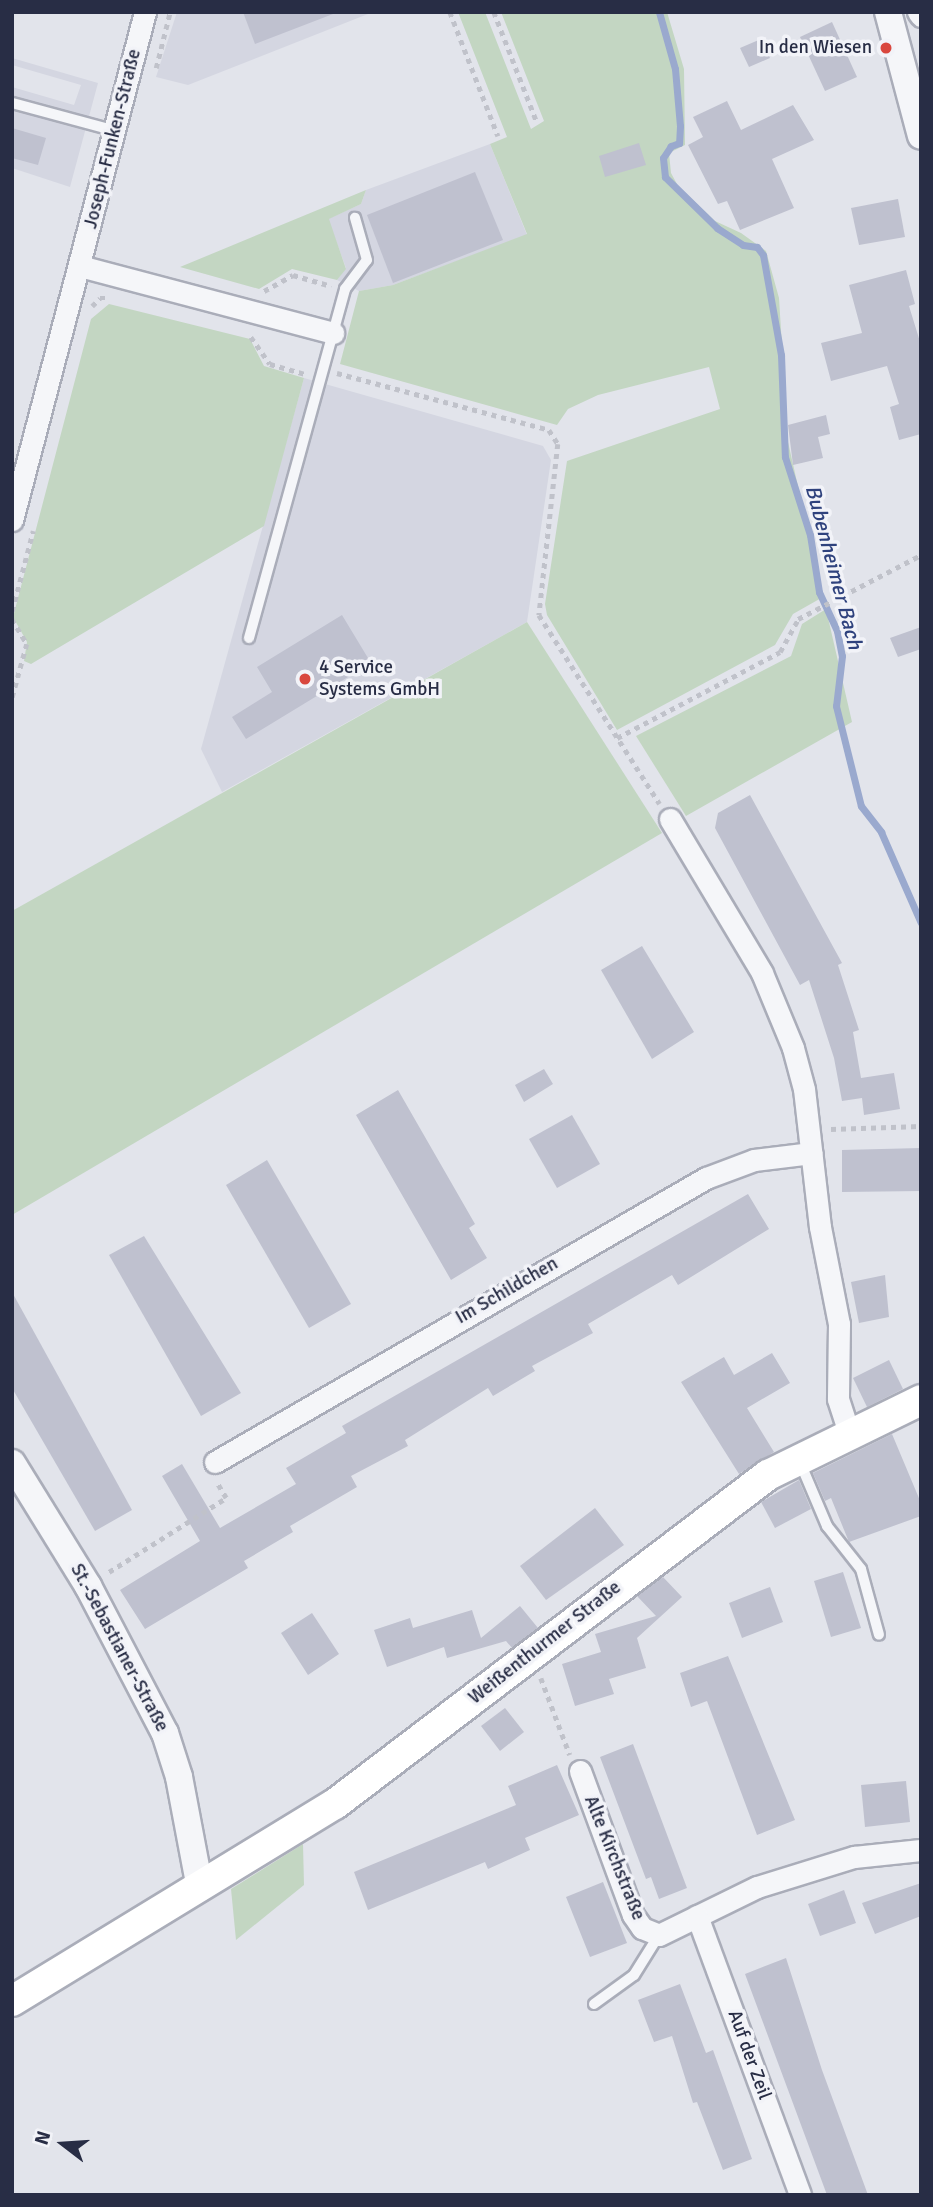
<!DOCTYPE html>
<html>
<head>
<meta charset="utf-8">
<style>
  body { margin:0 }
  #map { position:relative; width:933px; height:2207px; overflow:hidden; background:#e2e4eb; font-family:Signika,sans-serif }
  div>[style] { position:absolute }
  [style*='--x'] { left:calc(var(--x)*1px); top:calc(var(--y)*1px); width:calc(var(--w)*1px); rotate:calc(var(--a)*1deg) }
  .built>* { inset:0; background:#d4d6e1 }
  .green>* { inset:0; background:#c3d6c2 }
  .stream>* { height:7px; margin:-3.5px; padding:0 3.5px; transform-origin:3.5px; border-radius:3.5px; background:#9aa9ce }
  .building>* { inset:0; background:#bfc1cf }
  .path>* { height:4.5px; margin-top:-2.25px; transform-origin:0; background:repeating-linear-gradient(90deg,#c0c2ca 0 5px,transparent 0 10px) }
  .roads { filter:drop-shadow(2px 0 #aaadb9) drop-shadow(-2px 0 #aaadb9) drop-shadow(0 2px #aaadb9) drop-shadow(0 -2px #aaadb9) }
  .service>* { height:10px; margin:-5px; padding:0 5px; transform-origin:5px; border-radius:5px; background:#f5f6f9 }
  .minor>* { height:21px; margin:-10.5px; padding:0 10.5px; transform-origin:10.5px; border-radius:10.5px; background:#f5f6f9 }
  .tertiary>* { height:26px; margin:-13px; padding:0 13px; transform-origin:13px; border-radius:13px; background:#f5f6f9 }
  .secondary>* { height:30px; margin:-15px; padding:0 15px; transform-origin:15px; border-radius:15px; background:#fff }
  .dots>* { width:19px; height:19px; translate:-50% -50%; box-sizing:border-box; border:4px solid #f2f3f8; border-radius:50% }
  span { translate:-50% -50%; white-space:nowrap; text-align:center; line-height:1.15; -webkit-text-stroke:7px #f2f3f8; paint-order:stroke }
  .poi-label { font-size:19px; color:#282d45 }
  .right { translate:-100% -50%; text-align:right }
  .left { translate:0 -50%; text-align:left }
  .street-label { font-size:19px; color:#282d45 }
  .water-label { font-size:21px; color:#2f427d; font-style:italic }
  .frame { position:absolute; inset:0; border:14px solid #282d45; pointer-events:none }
  .north { position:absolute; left:28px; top:2109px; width:70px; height:70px; -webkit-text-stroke:5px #f2f3f8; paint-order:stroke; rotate:287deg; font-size:19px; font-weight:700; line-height:28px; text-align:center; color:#282d45 }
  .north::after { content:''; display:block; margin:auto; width:24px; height:32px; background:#282d45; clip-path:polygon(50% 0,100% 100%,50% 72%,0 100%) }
</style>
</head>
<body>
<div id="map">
  <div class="built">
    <i style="clip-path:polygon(177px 12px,373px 12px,188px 85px,156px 77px)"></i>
    <i style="clip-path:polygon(12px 58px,98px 83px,70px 187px,12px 168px,12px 87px,74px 105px,81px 85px,12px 65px)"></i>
    <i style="clip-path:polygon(490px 144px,527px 235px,393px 285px,359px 291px,337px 280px,346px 268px,328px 219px,361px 204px,366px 190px)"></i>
    <i style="clip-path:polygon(304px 378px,543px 446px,551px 460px,527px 622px,222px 792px,201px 749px)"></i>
  </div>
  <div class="green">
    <i style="clip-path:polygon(458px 12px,485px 12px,531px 129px,544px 121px,501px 12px,667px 12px,684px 69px,685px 145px,669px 153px,671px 173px,678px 186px,715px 221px,741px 233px,766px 251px,779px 298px,788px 442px,823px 597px,793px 614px,775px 645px,617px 730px,547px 615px,545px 604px,567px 461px,720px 409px,709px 367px,598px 395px,568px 409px,557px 425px,340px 364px,359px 291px,393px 285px,527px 234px,490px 144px,507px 137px)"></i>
    <i style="clip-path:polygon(366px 190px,361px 204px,329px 219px,346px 269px,337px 280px,292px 269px,259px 289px,180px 267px)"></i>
    <i style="clip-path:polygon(109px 304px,250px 339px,264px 366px,304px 378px,264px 526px,31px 664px,24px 661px,27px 642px,13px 617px,91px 319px)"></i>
    <i style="clip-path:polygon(826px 609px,852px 722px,686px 816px,636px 736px,791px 656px,802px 624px)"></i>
    <i style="clip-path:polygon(527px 622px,662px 833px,12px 1215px,12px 911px)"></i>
    <i style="clip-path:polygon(303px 1844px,304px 1885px,236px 1940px,231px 1889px)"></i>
  </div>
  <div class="stream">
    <i style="--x:659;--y:12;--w:59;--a:74.3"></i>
    <i style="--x:675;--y:69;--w:57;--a:85"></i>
    <i style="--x:680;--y:126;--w:17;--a:93"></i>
    <i style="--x:679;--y:143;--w:9;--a:159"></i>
    <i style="--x:671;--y:146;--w:14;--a:124"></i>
    <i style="--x:663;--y:158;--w:19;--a:84"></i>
    <i style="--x:665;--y:177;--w:73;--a:44.4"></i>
    <i style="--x:717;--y:228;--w:31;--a:33"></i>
    <i style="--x:743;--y:245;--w:14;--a:8"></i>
    <i style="--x:757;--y:247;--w:10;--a:53"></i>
    <i style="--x:763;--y:255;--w:102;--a:79.8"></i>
    <i style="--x:781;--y:355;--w:102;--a:87.8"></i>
    <i style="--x:785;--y:457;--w:82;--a:72.2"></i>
    <i style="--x:810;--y:535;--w:58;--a:81"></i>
    <i style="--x:819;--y:592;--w:43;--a:65.2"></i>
    <i style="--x:837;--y:631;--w:25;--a:79"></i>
    <i style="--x:842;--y:656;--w:50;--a:96.8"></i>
    <i style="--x:836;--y:706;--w:103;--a:76"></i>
    <i style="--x:861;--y:806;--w:33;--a:52"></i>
    <i style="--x:881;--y:832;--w:99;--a:66.3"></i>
  </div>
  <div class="building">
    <i style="clip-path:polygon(243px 12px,333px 12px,333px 14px,255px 44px)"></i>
    <i style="clip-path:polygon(832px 22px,857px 77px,825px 91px,800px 37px)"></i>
    <i style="clip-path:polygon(761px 39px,770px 58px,749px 67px,740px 48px)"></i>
    <i style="clip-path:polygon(727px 101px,741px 130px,793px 105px,814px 140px,772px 159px,794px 208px,740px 230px,727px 201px,718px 204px,688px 145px,703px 137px,693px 117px)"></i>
    <i style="clip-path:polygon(12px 128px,46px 138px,38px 165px,12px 158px)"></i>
    <i style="clip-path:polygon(639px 143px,646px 165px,605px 177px,599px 156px)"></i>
    <i style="clip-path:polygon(475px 172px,503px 240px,393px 283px,367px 215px)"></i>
    <i style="clip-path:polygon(898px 199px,905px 237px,859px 245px,851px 208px)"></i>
    <i style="clip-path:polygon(906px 270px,915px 304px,909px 306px,921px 345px,921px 434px,899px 440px,890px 407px,899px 404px,887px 366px,831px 381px,821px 343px,862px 333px,849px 285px)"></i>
    <i style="clip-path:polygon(826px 415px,830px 434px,818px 437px,823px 458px,793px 465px,788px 425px)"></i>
    <i style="clip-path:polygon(342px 615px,371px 663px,246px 739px,232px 717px,272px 692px,257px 667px)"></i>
    <i style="clip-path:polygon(921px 627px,921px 649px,898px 657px,890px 638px)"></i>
    <i style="clip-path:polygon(750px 795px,842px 963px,838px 965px,859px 1030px,853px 1032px,861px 1078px,894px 1073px,900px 1109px,864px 1115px,862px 1098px,842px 1101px,834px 1058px,809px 980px,800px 985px,715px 828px,718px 813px)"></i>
    <i style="clip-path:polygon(642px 946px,694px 1032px,652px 1059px,601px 970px)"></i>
    <i style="clip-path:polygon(544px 1069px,553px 1084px,524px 1102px,515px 1085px)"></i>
    <i style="clip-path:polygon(398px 1090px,475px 1224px,469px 1228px,487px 1258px,451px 1280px,356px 1115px)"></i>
    <i style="clip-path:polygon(572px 1115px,600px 1164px,557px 1188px,529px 1139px)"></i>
    <i style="clip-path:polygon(921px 1148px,921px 1191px,842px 1192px,842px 1150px)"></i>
    <i style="clip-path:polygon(267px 1160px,351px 1304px,309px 1328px,226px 1185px)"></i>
    <i style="clip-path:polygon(748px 1194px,769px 1229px,678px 1285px,672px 1275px,588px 1324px,593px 1333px,532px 1366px,535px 1371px,493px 1396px,488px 1388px,405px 1440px,408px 1446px,351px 1476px,357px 1487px,290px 1526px,293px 1532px,244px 1561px,248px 1568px,145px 1629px,120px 1590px,200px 1541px,162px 1476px,182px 1464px,220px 1528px,296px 1484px,286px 1468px,346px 1433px,342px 1426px)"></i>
    <i style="clip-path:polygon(144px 1236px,241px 1393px,201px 1416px,109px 1255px)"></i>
    <i style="clip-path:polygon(885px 1275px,889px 1317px,859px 1323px,851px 1282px)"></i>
    <i style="clip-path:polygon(12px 1292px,132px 1510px,95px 1531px,12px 1388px)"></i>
    <i style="clip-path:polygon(772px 1353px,790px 1383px,747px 1408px,774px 1452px,739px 1474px,681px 1382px,724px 1357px,734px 1375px)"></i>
    <i style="clip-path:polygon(889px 1360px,903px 1389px,867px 1407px,853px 1378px)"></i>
    <i style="clip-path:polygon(892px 1434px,921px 1503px,921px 1516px,849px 1542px,831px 1498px,825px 1501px,813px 1473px)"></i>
    <i style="clip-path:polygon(799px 1480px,811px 1509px,775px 1528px,761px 1502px)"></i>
    <i style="clip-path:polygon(595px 1508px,624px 1545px,546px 1600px,520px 1566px)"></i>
    <i style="clip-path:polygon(843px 1572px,861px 1628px,831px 1637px,814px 1581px)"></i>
    <i style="clip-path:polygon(663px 1577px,682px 1597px,637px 1638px,646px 1668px,609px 1679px,614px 1694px,575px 1706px,562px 1664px,601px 1652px,595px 1634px,656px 1616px,637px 1596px)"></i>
    <i style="clip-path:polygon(770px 1587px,783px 1622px,742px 1638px,729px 1603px)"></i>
    <i style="clip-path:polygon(520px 1606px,538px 1628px,512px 1648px,506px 1641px,447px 1658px,444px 1647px,387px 1667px,374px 1630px,410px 1618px,413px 1628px,472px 1610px,481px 1638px)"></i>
    <i style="clip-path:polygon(312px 1613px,339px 1654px,308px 1675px,281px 1633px)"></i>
    <i style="clip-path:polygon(728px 1656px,795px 1820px,757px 1835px,707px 1701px,691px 1707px,680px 1673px)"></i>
    <i style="clip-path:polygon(505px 1708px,524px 1732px,500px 1751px,481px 1726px)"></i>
    <i style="clip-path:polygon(633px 1744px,687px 1888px,659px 1899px,651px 1877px,646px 1879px,600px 1757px)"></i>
    <i style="clip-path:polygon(557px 1765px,579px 1815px,525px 1838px,530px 1850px,488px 1869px,485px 1862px,368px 1910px,354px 1872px,516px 1805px,508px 1786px)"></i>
    <i style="clip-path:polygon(906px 1781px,910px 1822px,865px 1827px,861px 1785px)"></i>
    <i style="clip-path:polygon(603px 1882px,627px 1943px,590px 1957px,566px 1897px)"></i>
    <i style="clip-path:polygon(921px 1883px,921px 1916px,875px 1934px,862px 1903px)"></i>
    <i style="clip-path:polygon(844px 1890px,856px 1923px,820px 1936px,808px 1904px)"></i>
    <i style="clip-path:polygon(786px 1958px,822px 2070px,868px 2195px,827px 2195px,745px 1974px)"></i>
    <i style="clip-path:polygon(680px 1984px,706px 2053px,713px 2050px,752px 2159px,723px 2170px,697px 2102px,693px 2103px,672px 2036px,654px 2042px,638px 2000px)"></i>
  </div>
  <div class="path">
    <i style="--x:450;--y:12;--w:133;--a:68.8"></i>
    <i style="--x:494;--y:12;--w:116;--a:68.7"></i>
    <i style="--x:156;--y:68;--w:58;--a:-76"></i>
    <i style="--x:264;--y:291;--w:33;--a:-29"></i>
    <i style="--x:293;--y:275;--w:40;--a:16"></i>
    <i style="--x:92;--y:306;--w:11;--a:-45"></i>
    <i style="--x:100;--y:298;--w:7;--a:0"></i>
    <i style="--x:251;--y:337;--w:33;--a:55"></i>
    <i style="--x:270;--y:364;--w:37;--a:16"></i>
    <i style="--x:337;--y:373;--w:220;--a:15"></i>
    <i style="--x:549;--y:430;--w:17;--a:57"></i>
    <i style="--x:558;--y:444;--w:172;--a:96.3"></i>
    <i style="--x:539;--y:615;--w:224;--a:57.4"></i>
    <i style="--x:12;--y:611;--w:83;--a:-75.3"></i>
    <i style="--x:12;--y:619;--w:29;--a:59"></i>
    <i style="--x:27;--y:644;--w:57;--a:105.3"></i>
    <i style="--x:617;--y:738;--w:184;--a:-27.8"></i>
    <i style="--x:780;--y:652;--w:38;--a:-61"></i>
    <i style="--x:798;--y:619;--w:139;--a:-27.5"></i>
    <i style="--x:831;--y:1129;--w:90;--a:-1.9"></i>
    <i style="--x:109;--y:1572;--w:138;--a:-32.3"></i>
    <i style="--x:226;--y:1498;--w:17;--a:-121"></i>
    <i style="--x:541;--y:1678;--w:82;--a:69.4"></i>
  </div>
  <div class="roads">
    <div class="service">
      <i style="--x:12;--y:103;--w:108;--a:15.1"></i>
      <i style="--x:249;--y:638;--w:362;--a:-74.6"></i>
      <i style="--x:345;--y:289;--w:36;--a:-53"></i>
      <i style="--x:367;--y:260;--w:44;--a:-105.9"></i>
      <i style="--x:799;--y:1460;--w:72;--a:67"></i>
      <i style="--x:827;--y:1526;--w:55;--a:51.7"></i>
      <i style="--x:861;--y:1569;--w:68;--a:74.7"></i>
      <i style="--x:594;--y:2004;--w:49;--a:-35.9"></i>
      <i style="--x:634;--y:1975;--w:47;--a:-58"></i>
    </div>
    <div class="minor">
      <i style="--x:918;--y:12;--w:5;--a:53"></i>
      <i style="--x:80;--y:266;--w:262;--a:14.8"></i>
      <i style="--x:12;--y:520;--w:525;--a:-75.33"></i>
      <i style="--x:670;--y:819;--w:179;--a:59.1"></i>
      <i style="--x:762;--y:973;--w:81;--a:67.5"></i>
      <i style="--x:793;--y:1048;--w:42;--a:75"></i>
      <i style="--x:804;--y:1089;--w:139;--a:83.4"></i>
      <i style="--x:820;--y:1227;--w:99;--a:78.9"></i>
      <i style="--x:839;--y:1324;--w:75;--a:90.8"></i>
      <i style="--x:838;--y:1399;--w:36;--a:72"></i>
      <i style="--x:215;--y:1462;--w:567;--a:-30.05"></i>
      <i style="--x:706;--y:1178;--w:51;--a:-20.6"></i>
      <i style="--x:754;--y:1160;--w:58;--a:-6.9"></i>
      <i style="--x:580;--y:1771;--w:153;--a:69.8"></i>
      <i style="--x:633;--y:1915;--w:16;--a:55"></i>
      <i style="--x:642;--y:1928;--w:18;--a:22"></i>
      <i style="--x:659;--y:1935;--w:109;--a:-26.1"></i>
      <i style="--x:757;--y:1887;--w:102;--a:-17.2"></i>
      <i style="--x:854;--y:1857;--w:67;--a:-6"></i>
      <i style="--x:697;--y:1916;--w:297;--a:69.7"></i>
    </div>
    <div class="tertiary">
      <i style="--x:888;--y:12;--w:128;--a:75.1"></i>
      <i style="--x:12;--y:1463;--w:145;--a:58.3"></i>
      <i style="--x:88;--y:1586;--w:166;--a:62.4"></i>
      <i style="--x:165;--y:1733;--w:46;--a:72.3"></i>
      <i style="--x:179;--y:1777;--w:113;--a:79.3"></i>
    </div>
    <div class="secondary">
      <i style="--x:12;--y:2001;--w:378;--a:-31.4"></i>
      <i style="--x:335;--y:1804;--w:544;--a:-37.23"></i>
      <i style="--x:768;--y:1475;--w:170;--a:-26.1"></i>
    </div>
  </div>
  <div class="dots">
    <i style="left:886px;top:48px;background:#d9473e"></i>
    <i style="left:305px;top:679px;background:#d9473e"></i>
  </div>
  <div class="poi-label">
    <span class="right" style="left:872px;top:48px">In den Wiesen</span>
    <span class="left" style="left:319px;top:679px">4 Service<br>Systems GmbH</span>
  </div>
  <div class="street-label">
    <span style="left:113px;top:139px;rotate:-76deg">Joseph-Funken-Straße</span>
    <span style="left:507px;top:1291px;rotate:-30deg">Im Schildchen</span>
    <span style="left:545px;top:1643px;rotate:-38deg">Weißenthurmer Straße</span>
    <span style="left:119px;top:1648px;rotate:62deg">St.-Sebastianer-Straße</span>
    <span style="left:614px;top:1858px;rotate:68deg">Alte Kirchstraße</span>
    <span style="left:749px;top:2055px;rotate:70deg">Auf der Zeil</span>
  </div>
  <div class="water-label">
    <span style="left:834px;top:567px;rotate:75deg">Bubenheimer Bach</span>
  </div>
  <div class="frame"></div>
  <div class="north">N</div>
</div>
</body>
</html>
